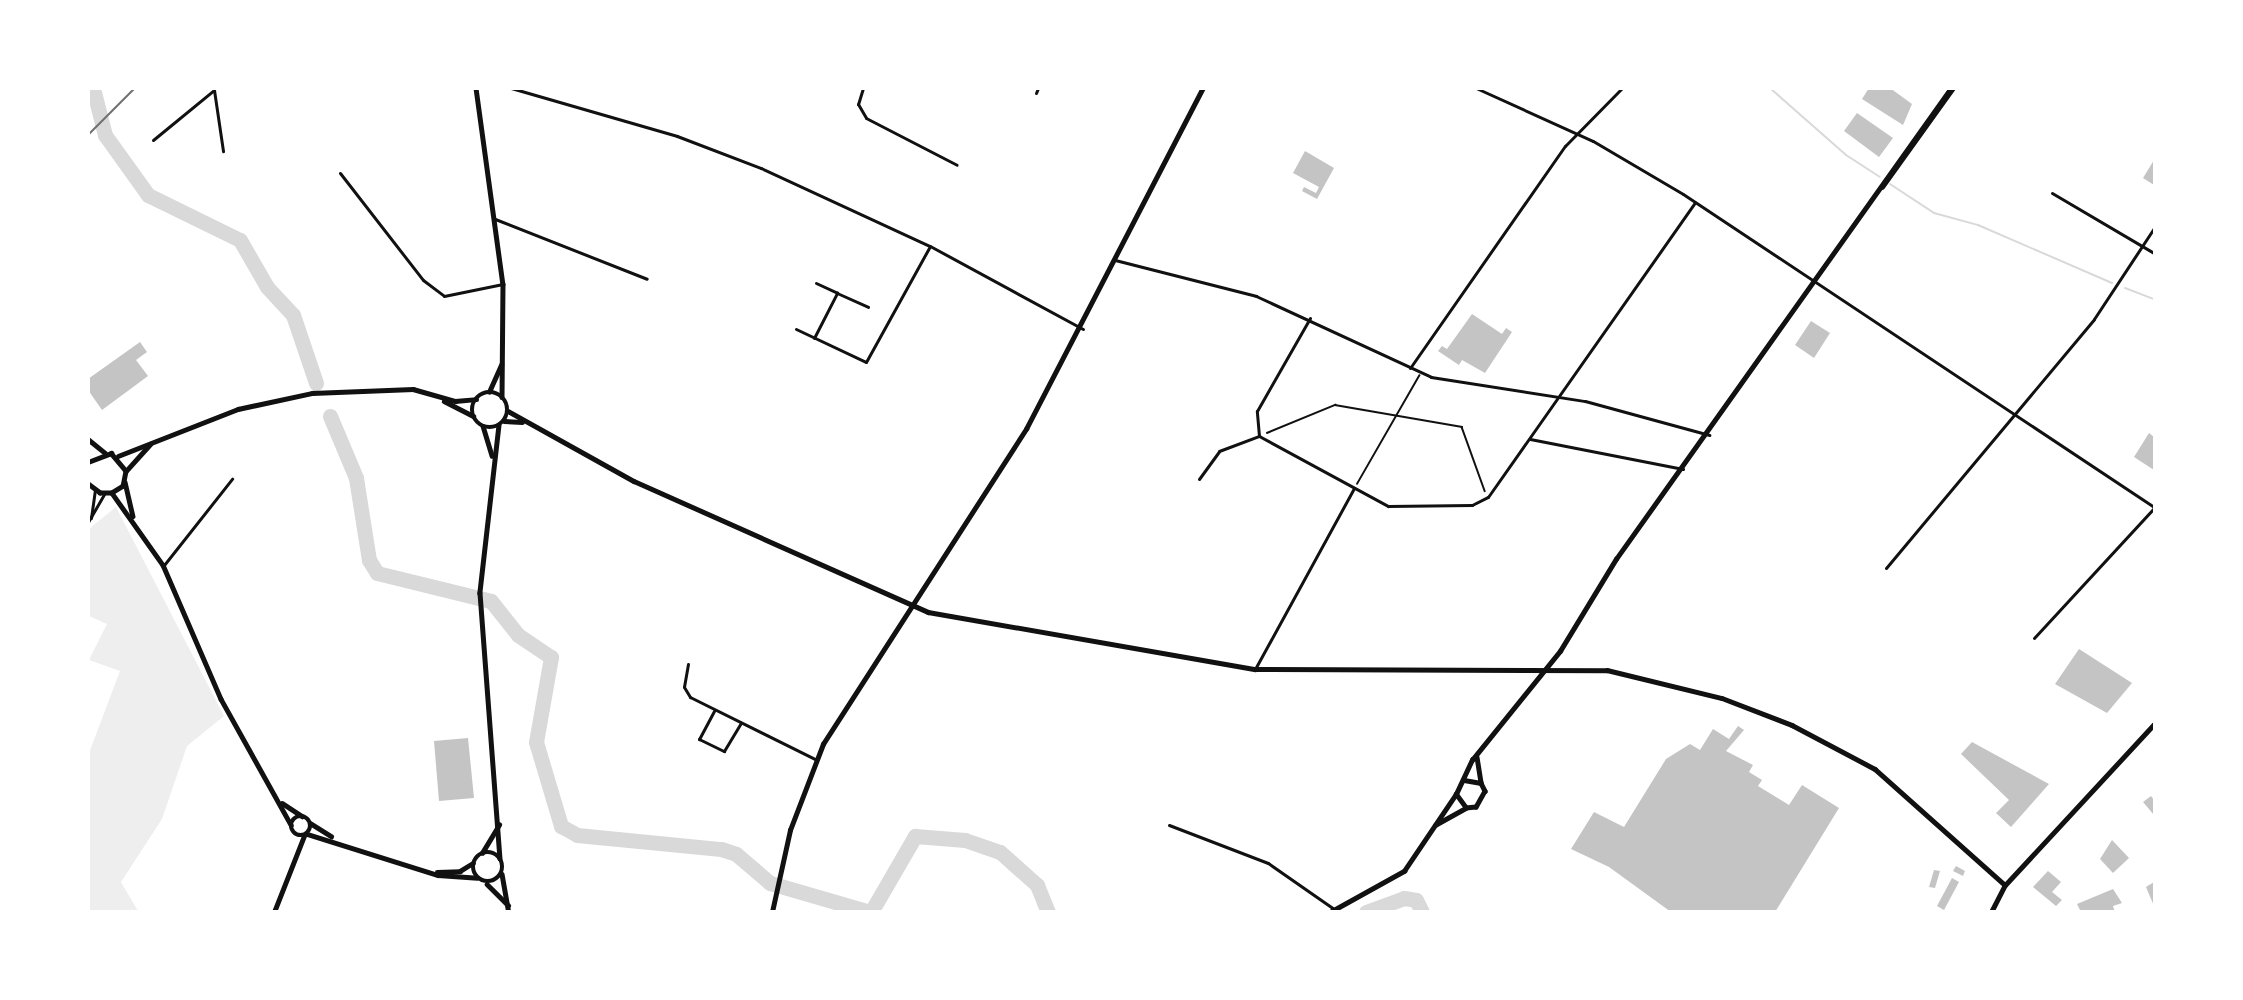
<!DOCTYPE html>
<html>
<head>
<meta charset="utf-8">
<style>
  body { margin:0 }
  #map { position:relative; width:2243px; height:1000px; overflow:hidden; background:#fff; font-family:Cabin,sans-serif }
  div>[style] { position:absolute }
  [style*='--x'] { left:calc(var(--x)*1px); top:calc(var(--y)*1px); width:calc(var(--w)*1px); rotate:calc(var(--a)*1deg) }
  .green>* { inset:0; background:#eee }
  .stream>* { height:2px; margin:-1px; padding:0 1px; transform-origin:1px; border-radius:1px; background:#d9d9d9 }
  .river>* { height:15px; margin:-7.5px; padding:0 7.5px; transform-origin:7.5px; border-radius:7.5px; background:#d9d9d9 }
  .building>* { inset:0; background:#c4c4c4 }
  .path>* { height:1.5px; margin:-0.75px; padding:0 0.75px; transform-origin:0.75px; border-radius:0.75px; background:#111 }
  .minor>* { height:3px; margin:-1.5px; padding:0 1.5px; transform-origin:1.5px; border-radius:1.5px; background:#111 }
  .tertiary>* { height:4.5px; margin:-2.25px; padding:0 2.25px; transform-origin:2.25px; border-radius:2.25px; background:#111 }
  .tertiary>.ring { margin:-2.25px; padding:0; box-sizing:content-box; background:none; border:4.5px solid #111; border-radius:50% }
  .secondary>* { height:4.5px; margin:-2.25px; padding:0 2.25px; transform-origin:2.25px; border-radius:2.25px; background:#111 }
  .secondary>.ring { margin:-2.25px; padding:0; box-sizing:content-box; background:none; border:4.5px solid #111; border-radius:50% }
  .primary>* { height:5px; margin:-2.5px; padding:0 2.5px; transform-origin:2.5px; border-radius:2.5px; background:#111 }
  .rail>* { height:2px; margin:-1px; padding:0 1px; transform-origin:1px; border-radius:1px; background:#707070 }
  span { translate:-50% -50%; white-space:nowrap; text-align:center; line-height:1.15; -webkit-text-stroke:6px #fff; paint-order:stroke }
  .frame { position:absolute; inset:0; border:90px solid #fff; pointer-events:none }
</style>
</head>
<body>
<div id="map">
  <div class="green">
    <i style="clip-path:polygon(116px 507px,224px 716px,187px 746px,162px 819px,121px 882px,138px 911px,89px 911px,89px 753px,120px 671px,89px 660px,107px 624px,89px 616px,89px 529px)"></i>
  </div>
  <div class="stream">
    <i style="--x:1770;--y:88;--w:101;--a:41.4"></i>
    <i style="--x:1846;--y:155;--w:40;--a:32.9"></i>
    <i style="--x:1890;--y:184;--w:53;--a:33.4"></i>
    <i style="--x:1934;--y:213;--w:46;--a:15.3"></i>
    <i style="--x:1978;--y:225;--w:146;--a:23.4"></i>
    <i style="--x:2125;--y:288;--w:31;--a:21"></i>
  </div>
  <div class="river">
    <i style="--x:93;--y:88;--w:49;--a:75.7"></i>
    <i style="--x:105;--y:135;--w:74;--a:54.4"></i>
    <i style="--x:148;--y:195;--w:102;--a:26.1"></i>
    <i style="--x:240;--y:240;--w:54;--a:60.1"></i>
    <i style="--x:267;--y:287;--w:38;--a:47"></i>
    <i style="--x:293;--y:315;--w:72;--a:71.3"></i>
    <i style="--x:330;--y:416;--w:67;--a:67.2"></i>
    <i style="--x:356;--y:478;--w:83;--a:81"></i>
    <i style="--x:369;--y:560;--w:15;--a:58"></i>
    <i style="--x:377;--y:573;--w:117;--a:13.8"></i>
    <i style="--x:491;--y:601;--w:43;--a:51.5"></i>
    <i style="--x:518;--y:635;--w:40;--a:34"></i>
    <i style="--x:551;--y:657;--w:86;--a:100"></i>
    <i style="--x:536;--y:742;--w:88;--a:73.4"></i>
    <i style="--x:561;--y:826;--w:18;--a:29"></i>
    <i style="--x:577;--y:835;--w:145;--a:5.6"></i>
    <i style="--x:721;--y:849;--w:16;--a:18"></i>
    <i style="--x:736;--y:854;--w:45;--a:40.5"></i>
    <i style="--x:770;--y:883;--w:104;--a:16.2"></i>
    <i style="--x:871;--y:912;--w:88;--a:-59.9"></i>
    <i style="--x:915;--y:836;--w:50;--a:4.6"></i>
    <i style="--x:965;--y:840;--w:37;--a:19"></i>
    <i style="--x:1000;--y:852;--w:50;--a:41.7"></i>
    <i style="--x:1037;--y:885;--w:29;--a:68"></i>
    <i style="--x:1366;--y:912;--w:40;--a:-20.2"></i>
    <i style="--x:1404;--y:898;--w:12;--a:9"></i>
    <i style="--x:1416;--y:900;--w:13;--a:63"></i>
  </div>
  <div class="building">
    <i style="clip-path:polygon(1869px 88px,1890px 88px,1912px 104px,1903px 125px,1862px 99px)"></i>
    <i style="clip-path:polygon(1857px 113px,1893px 138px,1879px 157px,1844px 131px)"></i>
    <i style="clip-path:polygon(1305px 151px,1334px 168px,1317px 199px,1302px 191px,1304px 187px,1316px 193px,1319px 187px,1293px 173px)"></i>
    <i style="clip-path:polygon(2154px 160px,2154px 185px,2143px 178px)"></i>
    <i style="clip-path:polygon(1472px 314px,1502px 334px,1506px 328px,1512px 332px,1485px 373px,1462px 360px,1459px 365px,1438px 351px,1442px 346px,1447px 349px)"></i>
    <i style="clip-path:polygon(1811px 321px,1830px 333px,1814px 358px,1795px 345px)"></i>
    <i style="clip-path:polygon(140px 342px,147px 352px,136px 360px,148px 376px,102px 410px,88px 390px,88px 379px)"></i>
    <i style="clip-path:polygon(2149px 433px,2154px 437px,2154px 470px,2134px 457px)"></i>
    <i style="clip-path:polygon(2079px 649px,2132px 683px,2107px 713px,2055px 684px)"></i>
    <i style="clip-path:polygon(1738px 726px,1744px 730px,1726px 751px,1753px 765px,1749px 772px,1762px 780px,1758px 786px,1789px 805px,1802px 785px,1839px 808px,1775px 912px,1671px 912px,1609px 867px,1571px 849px,1594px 812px,1624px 827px,1666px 759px,1690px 744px,1700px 750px,1713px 729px,1729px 739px)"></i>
    <i style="clip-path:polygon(468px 738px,474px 798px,439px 801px,434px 741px)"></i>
    <i style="clip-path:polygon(1972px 742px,2049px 784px,2011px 827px,1996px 813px,2009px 800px,1961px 754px)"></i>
    <i style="clip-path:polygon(2151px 796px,2154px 800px,2154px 815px,2143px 802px)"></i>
    <i style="clip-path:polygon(2112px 840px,2129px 858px,2113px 873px,2100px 859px)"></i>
    <i style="clip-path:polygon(1956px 866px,1965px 871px,1963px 876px,1953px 871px)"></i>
    <i style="clip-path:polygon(1934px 870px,1940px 871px,1935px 888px,1929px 887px)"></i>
    <i style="clip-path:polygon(2048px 871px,2061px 882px,2052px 892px,2062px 900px,2056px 906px,2033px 887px)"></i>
    <i style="clip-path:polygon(1952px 878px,1959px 882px,1944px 910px,1937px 906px)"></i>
    <i style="clip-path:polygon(2154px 882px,2154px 906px,2146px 887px)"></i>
    <i style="clip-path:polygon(2113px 889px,2122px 903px,2113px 906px,2115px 912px,2081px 912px,2077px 904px)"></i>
  </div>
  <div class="path">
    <i style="--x:1267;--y:433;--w:74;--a:-22.4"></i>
    <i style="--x:1335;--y:405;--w:129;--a:9.8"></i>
    <i style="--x:1462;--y:427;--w:68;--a:70.2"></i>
    <i style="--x:1357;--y:484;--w:125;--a:-60.1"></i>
  </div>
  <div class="minor">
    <i style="--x:511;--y:88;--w:173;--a:16.1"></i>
    <i style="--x:677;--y:136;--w:90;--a:20.9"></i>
    <i style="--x:761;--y:168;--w:186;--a:24.8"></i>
    <i style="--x:930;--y:246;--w:174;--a:28.5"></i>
    <i style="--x:863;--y:88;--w:17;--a:107"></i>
    <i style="--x:858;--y:104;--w:16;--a:60"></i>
    <i style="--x:866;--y:118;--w:102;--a:27.3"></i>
    <i style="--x:1476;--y:88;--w:128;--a:24.4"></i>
    <i style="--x:1593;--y:141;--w:104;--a:30.5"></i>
    <i style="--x:1683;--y:194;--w:566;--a:33.61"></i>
    <i style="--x:214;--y:90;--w:62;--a:81.6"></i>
    <i style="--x:1036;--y:93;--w:5;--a:-68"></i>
    <i style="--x:153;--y:140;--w:79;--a:-39.3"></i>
    <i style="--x:340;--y:173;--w:135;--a:52.2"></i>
    <i style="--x:423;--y:280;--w:26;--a:37"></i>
    <i style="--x:444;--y:296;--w:60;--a:-11.5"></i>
    <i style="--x:2052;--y:193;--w:118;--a:30.5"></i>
    <i style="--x:495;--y:219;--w:163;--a:21.5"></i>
    <i style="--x:1115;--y:260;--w:146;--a:14.3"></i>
    <i style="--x:1256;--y:296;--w:193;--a:24.8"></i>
    <i style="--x:1431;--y:377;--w:156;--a:8.9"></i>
    <i style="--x:1585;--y:401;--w:129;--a:15.3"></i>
    <i style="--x:816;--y:283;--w:23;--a:25"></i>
    <i style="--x:796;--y:329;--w:77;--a:25.2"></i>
    <i style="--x:866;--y:362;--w:132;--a:-61.1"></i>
    <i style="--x:814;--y:338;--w:51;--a:-62.9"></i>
    <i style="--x:837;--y:293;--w:34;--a:24"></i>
    <i style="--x:1410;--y:368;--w:271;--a:-55.1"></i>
    <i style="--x:1565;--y:146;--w:81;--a:-45.5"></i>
    <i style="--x:1259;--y:436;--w:25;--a:-95"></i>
    <i style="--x:1257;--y:411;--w:107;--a:-60.3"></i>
    <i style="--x:1530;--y:439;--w:156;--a:11.1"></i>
    <i style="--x:1199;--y:479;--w:34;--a:-54"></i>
    <i style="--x:1219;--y:451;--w:43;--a:-20.6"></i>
    <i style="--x:1259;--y:436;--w:147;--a:28.5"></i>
    <i style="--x:1388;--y:506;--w:84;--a:-0.7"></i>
    <i style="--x:1472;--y:505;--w:18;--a:-27"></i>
    <i style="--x:1488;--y:497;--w:360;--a:-54.9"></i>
    <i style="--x:91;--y:518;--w:27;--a:-82"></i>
    <i style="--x:88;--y:522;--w:32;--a:-60"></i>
    <i style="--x:164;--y:565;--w:110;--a:-51.7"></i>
    <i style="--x:1886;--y:568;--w:324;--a:-50.1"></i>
    <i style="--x:2094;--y:319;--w:109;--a:-56.6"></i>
    <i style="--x:2034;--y:638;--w:177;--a:-47.3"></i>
    <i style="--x:688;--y:664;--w:23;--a:100"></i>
    <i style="--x:684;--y:687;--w:12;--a:59"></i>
    <i style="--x:690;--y:697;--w:142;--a:26.4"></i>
    <i style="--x:1255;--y:669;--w:206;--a:-61.3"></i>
    <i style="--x:714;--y:711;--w:32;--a:118"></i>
    <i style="--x:699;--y:739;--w:28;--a:26"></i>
    <i style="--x:724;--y:751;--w:33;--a:-59"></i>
    <i style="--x:1169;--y:825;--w:106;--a:21"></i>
    <i style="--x:1268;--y:863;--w:80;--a:34.9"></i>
  </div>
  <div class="tertiary">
    <i style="--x:1882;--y:187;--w:122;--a:-54.4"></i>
    <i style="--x:444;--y:401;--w:33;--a:27"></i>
    <i style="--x:508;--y:411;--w:144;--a:29.1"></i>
    <i style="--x:634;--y:481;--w:322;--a:24"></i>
    <i style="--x:928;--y:612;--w:332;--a:9.9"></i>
    <i style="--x:1255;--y:669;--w:352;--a:0.2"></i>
    <i style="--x:1607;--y:670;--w:118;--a:13.7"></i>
    <i style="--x:1722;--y:698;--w:75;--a:21.1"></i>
    <i style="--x:1792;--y:725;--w:94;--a:27.9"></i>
    <i style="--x:1875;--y:769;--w:174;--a:41.7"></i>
    <i style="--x:504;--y:421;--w:18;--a:3"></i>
    <i style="--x:88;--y:439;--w:22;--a:39"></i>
    <i style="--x:118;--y:456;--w:129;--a:-21.4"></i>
    <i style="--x:238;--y:409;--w:76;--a:-12.2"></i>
    <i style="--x:312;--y:393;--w:101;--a:-2.3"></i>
    <i style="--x:413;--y:389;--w:44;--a:15.9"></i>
    <i style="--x:455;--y:401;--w:21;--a:-5"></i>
    <i style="--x:88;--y:462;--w:25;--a:-21"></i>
    <i style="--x:111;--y:453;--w:23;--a:50"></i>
    <i style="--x:126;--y:471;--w:15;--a:101"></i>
    <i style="--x:123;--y:486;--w:13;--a:148"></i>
    <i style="--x:112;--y:493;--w:12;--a:180"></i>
    <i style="--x:100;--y:493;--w:15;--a:-143"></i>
    <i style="--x:126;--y:471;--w:36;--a:-48"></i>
    <i style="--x:125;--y:482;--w:35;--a:77"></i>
    <i style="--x:112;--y:493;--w:88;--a:54.7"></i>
    <i style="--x:163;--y:565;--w:146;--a:66.6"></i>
    <i style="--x:221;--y:699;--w:144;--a:60.9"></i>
    <i style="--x:1477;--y:757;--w:26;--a:81"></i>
    <i style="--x:1464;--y:780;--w:17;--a:10"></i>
    <i style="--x:1481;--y:783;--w:9;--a:63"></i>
    <i style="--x:1485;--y:791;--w:18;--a:119"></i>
    <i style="--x:1476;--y:807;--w:10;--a:174"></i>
    <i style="--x:1466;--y:808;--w:17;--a:-126"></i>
    <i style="--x:1456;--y:794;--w:38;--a:-65"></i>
    <i style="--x:1472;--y:760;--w:140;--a:-51.1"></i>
    <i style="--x:1560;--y:651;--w:108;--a:-58.7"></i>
    <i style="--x:1616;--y:559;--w:578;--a:-54.58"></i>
    <i style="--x:282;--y:803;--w:24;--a:33"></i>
    <i class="ring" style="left:291px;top:816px;width:15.5px;height:15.5px"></i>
    <i style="--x:310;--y:823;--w:25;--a:32"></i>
    <i style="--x:1435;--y:825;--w:35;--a:-29"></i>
    <i style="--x:307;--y:834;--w:137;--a:17.4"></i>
    <i style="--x:438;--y:875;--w:39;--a:4"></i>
    <i style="--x:437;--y:872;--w:23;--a:-2"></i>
    <i style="--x:460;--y:871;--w:15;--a:-32"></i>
    <i style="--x:274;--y:912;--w:82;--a:-68.5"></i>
    <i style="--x:772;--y:912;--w:84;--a:-77.6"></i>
    <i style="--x:790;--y:830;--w:92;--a:-69"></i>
    <i style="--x:823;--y:744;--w:375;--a:-57.2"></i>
    <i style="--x:1026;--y:429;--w:384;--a:-62.6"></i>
    <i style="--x:1330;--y:912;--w:85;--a:-29"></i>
    <i style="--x:1404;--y:871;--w:93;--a:-56"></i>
  </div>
  <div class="secondary">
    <i style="--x:476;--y:88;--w:198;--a:82.2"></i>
    <i style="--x:503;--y:284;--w:113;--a:90.5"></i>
    <i style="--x:489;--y:392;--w:30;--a:-66"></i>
    <i class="ring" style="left:472px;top:392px;width:31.5px;height:31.5px"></i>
    <i style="--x:499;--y:425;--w:169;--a:96.5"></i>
    <i style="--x:480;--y:593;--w:266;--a:85.7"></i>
    <i style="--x:483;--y:426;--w:31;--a:73"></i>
    <i class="ring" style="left:473px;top:852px;width:25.5px;height:25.5px"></i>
    <i style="--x:482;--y:853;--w:33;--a:-59"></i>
    <i style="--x:502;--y:874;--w:39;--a:80"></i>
    <i style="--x:487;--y:884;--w:30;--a:45"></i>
  </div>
  <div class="primary">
    <i style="--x:1991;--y:912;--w:30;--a:-63"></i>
    <i style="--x:2005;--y:885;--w:219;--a:-47.2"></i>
  </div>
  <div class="rail">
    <i style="--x:88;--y:135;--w:66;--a:-45"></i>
  </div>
  <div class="frame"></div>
</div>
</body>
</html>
